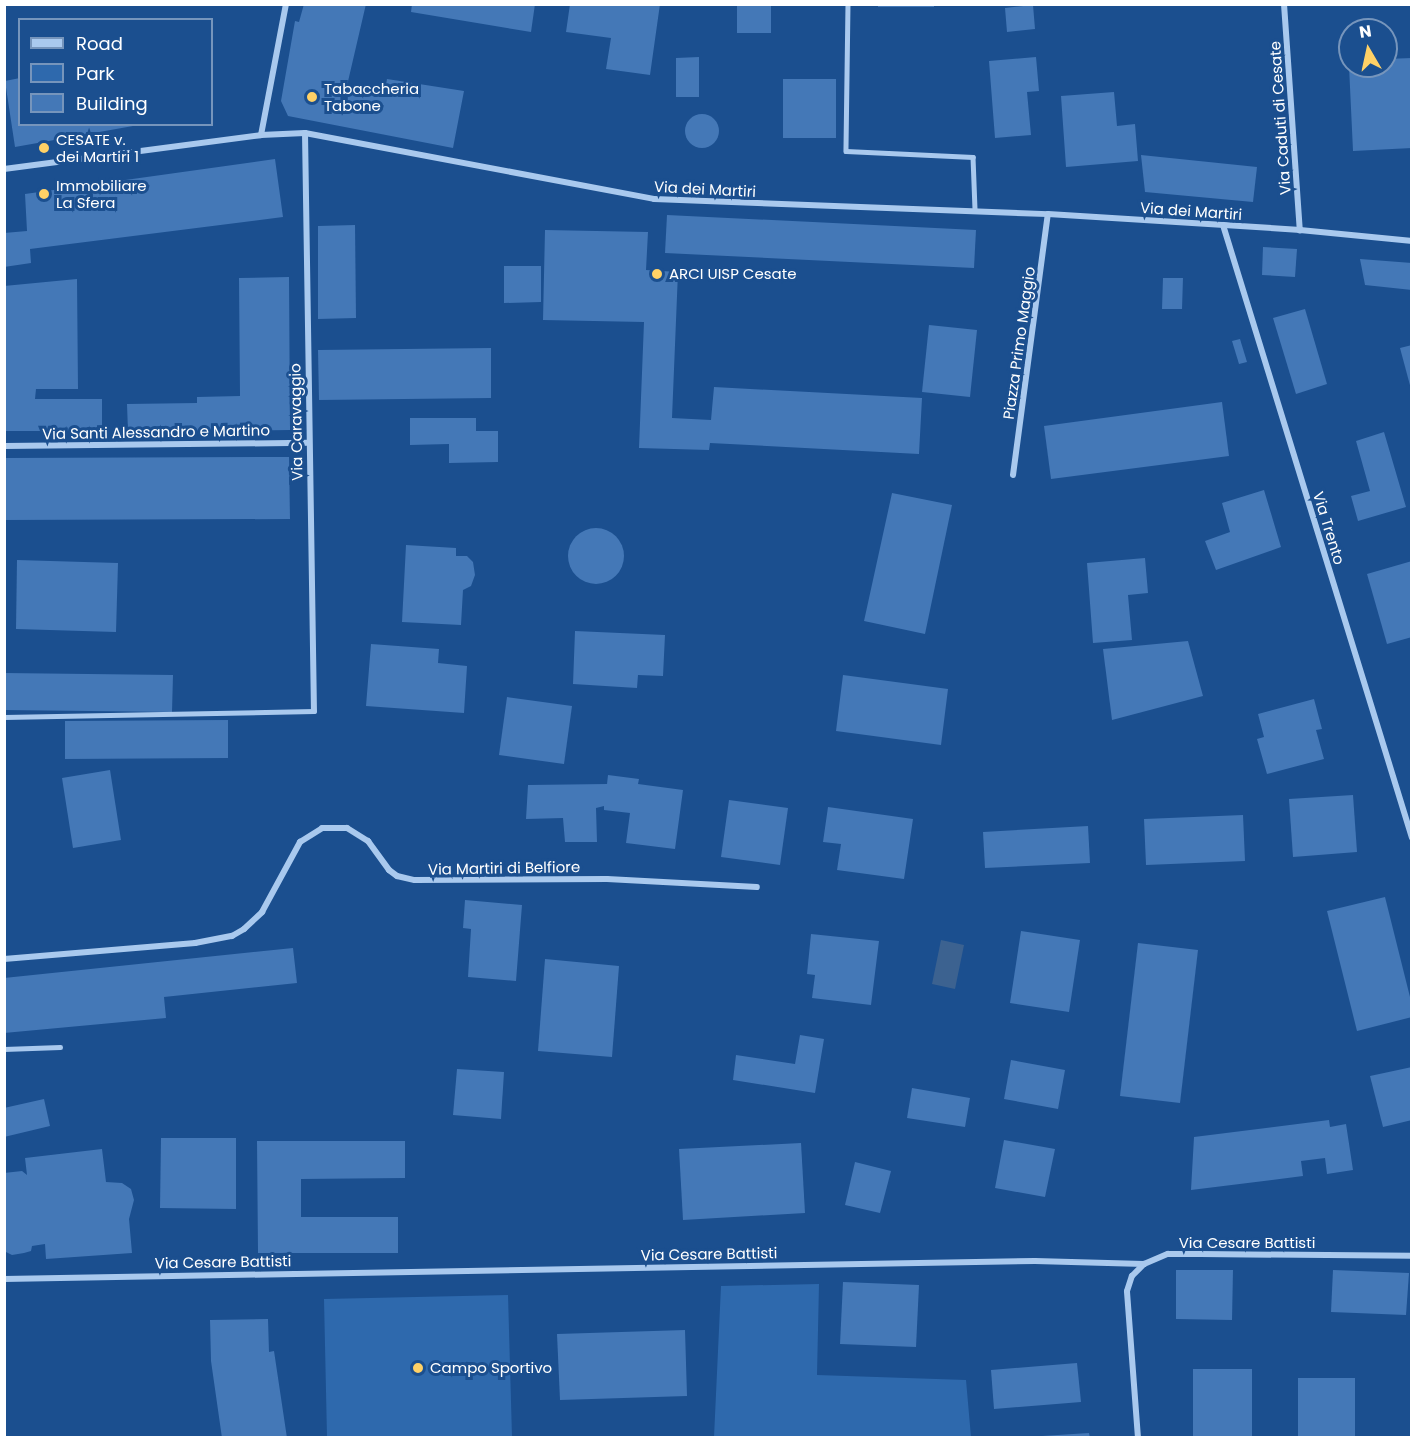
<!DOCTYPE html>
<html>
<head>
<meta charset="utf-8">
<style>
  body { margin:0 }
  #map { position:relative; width:1416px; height:1442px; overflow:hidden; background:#1b4f8f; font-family:Poppins,sans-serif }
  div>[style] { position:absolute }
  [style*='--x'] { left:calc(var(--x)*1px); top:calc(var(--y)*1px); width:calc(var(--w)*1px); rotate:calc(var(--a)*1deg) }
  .green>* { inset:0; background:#2e69ad }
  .water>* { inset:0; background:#3c6290 }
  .building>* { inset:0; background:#4478b7 }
  .round { border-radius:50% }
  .service>* { height:4.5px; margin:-2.25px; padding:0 2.25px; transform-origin:2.25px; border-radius:2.25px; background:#a9c9ee }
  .minor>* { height:6px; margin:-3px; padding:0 3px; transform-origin:3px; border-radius:3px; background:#a9c9ee }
  .dots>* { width:16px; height:16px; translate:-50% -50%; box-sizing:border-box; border:3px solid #1b4f8f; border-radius:50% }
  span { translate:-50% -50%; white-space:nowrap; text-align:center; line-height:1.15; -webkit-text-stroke:6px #1b4f8f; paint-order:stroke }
  .poi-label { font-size:15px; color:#fff }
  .left { translate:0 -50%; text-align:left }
  .street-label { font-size:15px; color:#fff }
  .frame { position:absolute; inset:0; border:6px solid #fff; pointer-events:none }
  .legend { position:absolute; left:18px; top:18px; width:195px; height:108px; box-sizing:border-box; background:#1b4f8f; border:2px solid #7695bc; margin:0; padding:8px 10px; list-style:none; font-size:18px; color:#fff }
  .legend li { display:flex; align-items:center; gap:12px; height:30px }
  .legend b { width:30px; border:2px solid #7695bc }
  .north { position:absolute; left:1338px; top:18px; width:60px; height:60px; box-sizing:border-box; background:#1b4f8f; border:2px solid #7695bc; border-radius:50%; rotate:351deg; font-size:16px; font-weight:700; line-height:24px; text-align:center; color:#fff }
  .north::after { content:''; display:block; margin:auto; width:21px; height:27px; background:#ffd166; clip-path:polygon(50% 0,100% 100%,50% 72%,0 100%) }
</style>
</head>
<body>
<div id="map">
  <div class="green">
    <i style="clip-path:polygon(819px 1284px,817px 1375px,966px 1380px,971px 1437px,714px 1437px,721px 1286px)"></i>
    <i style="clip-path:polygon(508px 1295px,512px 1437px,327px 1437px,324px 1299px)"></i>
  </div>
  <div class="water">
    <i style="clip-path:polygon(941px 940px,964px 945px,955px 989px,932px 984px)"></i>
  </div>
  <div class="building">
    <i style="clip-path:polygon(304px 4px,366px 4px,346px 90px,383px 96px,387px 79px,464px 91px,453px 148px,288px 116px,281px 101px,295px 21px,299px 22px)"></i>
    <i style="clip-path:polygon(412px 4px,535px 4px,531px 32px,411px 12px)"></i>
    <i style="clip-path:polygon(570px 4px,660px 4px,650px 75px,606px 69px,611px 38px,566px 32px)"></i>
    <i style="clip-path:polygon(737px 4px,771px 4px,771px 33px,737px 33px)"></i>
    <i style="clip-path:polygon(878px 4px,934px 4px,934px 7px,878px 7px)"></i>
    <i style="clip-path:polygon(1033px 5px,1035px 29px,1007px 32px,1005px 8px)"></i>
    <i style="clip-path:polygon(699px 57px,699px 97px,676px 97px,676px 58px)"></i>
    <i style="clip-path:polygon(1036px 57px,1039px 91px,1027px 92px,1031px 135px,995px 138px,989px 61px)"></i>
    <i style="clip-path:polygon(1412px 58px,1412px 148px,1353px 151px,1349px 66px,1386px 66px,1386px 59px)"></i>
    <i style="clip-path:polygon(20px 78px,20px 124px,133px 126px,15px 147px,5px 81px)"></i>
    <i style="clip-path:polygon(783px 79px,836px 79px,836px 138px,783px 138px)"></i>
    <i style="clip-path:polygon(1114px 92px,1117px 126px,1135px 124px,1138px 161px,1066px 167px,1061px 96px)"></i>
    <i class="round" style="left:685px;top:114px;width:34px;height:34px"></i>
    <i style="clip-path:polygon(1141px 155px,1257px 167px,1253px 202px,1145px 192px)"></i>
    <i style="clip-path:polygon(275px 159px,283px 217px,30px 249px,31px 263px,4px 267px,4px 233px,27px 231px,25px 194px)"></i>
    <i style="clip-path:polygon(667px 215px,976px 230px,974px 268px,665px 253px)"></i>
    <i style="clip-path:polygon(355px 225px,356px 318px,318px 319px,318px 226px)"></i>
    <i style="clip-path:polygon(545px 230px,648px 232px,646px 270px,678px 272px,672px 418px,711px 420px,714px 387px,922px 398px,919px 454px,710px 443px,709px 450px,639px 448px,644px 322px,543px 320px)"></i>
    <i style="clip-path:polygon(1263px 247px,1297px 249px,1295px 277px,1262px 275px)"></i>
    <i style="clip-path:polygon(1360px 259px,1412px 263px,1412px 290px,1365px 285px)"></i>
    <i style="clip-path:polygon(504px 266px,541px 266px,541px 302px,504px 303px)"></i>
    <i style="clip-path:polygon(289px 277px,290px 430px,128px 432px,127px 404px,197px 403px,197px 397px,240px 396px,239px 278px)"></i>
    <i style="clip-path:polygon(1163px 278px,1183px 278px,1182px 309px,1162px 309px)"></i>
    <i style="clip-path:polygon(77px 279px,78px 389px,36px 389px,35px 399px,102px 399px,102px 431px,4px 431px,4px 286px)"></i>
    <i style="clip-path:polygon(1305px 309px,1327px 384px,1296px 394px,1273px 318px)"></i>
    <i style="clip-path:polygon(929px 325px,977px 330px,970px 397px,922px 392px)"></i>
    <i style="clip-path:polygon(1240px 339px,1247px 362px,1239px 364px,1232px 341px)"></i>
    <i style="clip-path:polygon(1412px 345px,1412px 389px,1411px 389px,1400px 348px)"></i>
    <i style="clip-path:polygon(491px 348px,491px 398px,319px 400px,318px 350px)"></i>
    <i style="clip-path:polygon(1222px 402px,1229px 456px,1051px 479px,1044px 426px)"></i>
    <i style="clip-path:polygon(410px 418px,476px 418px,476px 431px,498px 431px,498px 462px,449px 463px,449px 444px,410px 445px)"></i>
    <i style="clip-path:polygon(1384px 432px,1406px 507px,1358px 521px,1351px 496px,1370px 491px,1356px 441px)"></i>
    <i style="clip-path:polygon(289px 457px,290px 519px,4px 520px,4px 458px)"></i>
    <i style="clip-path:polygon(1264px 490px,1281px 547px,1216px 570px,1205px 541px,1230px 532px,1222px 503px)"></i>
    <i style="clip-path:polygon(892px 493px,952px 505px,925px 634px,864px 621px)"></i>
    <i class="round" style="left:568px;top:528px;width:56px;height:56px"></i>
    <i style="clip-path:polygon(406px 545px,456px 548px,456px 556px,467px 556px,473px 562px,475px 575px,471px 586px,463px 590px,461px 625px,402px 622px)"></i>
    <i style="clip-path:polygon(1145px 558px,1148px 593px,1128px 595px,1132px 640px,1093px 643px,1087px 563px)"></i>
    <i style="clip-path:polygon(17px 560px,118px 563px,116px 632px,16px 629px)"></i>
    <i style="clip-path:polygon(1412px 561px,1412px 637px,1387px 644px,1367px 574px)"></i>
    <i style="clip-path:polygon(575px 631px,665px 635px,663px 676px,638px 675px,637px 688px,573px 684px)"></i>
    <i style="clip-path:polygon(1188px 641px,1203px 696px,1112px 720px,1103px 649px)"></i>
    <i style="clip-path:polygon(371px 644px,439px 649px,438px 663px,467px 666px,464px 713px,366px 706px)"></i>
    <i style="clip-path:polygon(4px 673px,173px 675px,172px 712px,4px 710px)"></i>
    <i style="clip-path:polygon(843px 675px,948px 689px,941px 745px,836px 731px)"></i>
    <i style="clip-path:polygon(507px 697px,572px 706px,564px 764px,499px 755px)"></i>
    <i style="clip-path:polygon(1314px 699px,1322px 729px,1316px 730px,1324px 759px,1267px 774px,1257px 739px,1264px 737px,1258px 714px)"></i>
    <i style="clip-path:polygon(228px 720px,228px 758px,65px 759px,65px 721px)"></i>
    <i style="clip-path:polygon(110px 770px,121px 840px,73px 848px,62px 778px)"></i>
    <i style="clip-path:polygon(608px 775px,639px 779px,638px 784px,683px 790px,675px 849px,626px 843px,630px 813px,604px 810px,604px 806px,596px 808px,597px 842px,565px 842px,563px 818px,526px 819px,528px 785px,607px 784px)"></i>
    <i style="clip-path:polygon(1353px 795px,1357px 852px,1293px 857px,1289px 799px)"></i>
    <i style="clip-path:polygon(729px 800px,788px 808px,780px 865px,721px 857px)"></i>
    <i style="clip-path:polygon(828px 807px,913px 819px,904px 879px,837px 870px,841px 844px,823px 842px)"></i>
    <i style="clip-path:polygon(1243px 815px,1245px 861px,1146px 865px,1144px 819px)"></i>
    <i style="clip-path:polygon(1088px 826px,1090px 863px,985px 868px,983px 832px)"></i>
    <i style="clip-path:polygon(1385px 897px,1412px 1005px,1412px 1017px,1357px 1031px,1327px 911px)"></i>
    <i style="clip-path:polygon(465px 900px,522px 905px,516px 981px,468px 977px,471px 929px,463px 928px)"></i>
    <i style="clip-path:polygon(1021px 931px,1080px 940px,1069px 1012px,1010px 1003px)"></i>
    <i style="clip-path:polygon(811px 934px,879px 941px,871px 1005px,812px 998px,815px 975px,807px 974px)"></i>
    <i style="clip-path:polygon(1138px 943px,1198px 950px,1180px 1103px,1120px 1096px)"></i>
    <i style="clip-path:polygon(293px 948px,297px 983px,164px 997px,166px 1018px,4px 1033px,4px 978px)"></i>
    <i style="clip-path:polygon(545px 959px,619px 966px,612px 1057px,538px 1051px)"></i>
    <i style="clip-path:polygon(800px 1035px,824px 1039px,815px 1093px,733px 1080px,736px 1055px,795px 1064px)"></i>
    <i style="clip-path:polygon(1011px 1060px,1065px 1070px,1058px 1109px,1004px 1099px)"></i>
    <i style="clip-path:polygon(1412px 1067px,1412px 1120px,1383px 1127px,1370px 1076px)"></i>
    <i style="clip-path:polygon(457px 1069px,504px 1072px,501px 1119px,453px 1115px)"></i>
    <i style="clip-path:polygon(912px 1088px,970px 1098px,965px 1127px,907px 1118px)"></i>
    <i style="clip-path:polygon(44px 1099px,50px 1126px,4px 1137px,4px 1108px)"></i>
    <i style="clip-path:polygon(1329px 1120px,1330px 1127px,1346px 1124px,1353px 1170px,1327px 1174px,1325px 1158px,1301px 1161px,1303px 1176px,1191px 1190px,1194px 1137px)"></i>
    <i style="clip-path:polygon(161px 1138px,236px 1138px,236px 1209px,160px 1208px)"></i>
    <i style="clip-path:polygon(1004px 1140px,1055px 1149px,1045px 1197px,995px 1188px)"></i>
    <i style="clip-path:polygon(257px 1141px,405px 1141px,405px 1178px,301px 1179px,301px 1217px,398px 1217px,398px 1253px,258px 1253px)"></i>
    <i style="clip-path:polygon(801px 1143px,805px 1213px,683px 1220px,679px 1149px)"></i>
    <i style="clip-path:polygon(102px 1149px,106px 1182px,122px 1183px,131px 1189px,134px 1200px,129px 1219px,132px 1253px,46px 1259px,45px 1244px,32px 1246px,31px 1251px,24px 1253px,12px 1255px,4px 1251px,4px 1173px,22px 1171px,27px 1175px,25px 1158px)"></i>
    <i style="clip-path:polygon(855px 1162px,891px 1171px,880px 1213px,845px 1205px)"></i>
    <i style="clip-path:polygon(1176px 1270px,1233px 1270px,1232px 1320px,1176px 1319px)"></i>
    <i style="clip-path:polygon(1333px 1270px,1409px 1273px,1406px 1315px,1331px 1312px)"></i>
    <i style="clip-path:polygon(843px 1282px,919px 1285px,916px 1347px,840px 1344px)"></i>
    <i style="clip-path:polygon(268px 1319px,269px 1352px,274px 1351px,287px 1438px,222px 1438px,211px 1361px,210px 1320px)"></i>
    <i style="clip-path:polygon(685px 1330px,687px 1396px,560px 1400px,557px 1334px)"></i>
    <i style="clip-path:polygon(1077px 1363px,1081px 1402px,994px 1409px,991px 1370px)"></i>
    <i style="clip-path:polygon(1193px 1369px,1252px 1369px,1252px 1438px,1193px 1438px)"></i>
    <i style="clip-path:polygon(1298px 1378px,1355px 1378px,1355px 1438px,1298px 1438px)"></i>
    <i style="clip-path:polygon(1089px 1433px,1090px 1438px,1042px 1438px,1042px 1436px)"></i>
  </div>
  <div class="service">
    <i style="--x:848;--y:4;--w:147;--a:90.8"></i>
    <i style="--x:846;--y:151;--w:127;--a:2.7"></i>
    <i style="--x:973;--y:157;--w:53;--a:87.8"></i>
    <i style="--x:4;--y:717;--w:310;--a:-1.1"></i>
    <i style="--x:4;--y:1049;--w:56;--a:-2"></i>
  </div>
  <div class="minor">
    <i style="--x:1284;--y:4;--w:227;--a:86"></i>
    <i style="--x:305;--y:133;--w:578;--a:89.11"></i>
    <i style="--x:261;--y:135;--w:133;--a:-79.2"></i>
    <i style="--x:4;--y:169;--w:259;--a:-7.5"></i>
    <i style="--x:261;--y:135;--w:44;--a:-2.6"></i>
    <i style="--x:305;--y:133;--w:355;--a:10.7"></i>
    <i style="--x:654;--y:199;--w:394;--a:2.2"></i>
    <i style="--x:1048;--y:214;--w:253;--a:3.6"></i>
    <i style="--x:1300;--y:230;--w:113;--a:5.6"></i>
    <i style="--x:1223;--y:225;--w:641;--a:72.86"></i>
    <i style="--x:4;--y:446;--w:304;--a:-0.6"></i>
    <i style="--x:1013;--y:475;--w:263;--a:-82.4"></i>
    <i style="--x:4;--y:959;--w:192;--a:-4.8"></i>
    <i style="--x:195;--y:943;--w:38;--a:-11"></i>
    <i style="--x:232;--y:936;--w:14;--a:-30"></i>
    <i style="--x:244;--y:929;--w:25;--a:-43"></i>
    <i style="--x:262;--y:912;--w:80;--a:-61.5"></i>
    <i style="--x:300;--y:842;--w:26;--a:-32"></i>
    <i style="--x:322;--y:828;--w:25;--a:0"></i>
    <i style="--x:347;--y:828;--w:25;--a:32"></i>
    <i style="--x:368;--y:841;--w:36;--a:54"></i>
    <i style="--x:389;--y:870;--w:10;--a:37"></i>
    <i style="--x:397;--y:876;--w:18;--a:13"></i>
    <i style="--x:415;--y:880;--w:192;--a:-0.3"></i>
    <i style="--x:607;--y:879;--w:150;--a:3.1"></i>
    <i style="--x:4;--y:1279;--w:1031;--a:-1"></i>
    <i style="--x:1035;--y:1261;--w:109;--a:1.6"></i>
    <i style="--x:1144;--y:1264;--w:26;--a:-23"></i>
    <i style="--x:1168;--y:1254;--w:32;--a:0"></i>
    <i style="--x:1200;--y:1254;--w:212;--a:0.5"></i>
    <i style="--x:1138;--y:1438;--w:147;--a:-94.3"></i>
    <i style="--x:1127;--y:1291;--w:16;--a:-72"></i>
    <i style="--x:1132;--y:1276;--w:17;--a:-45"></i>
  </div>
  <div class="dots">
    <i style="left:312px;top:97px;background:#ffd166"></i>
    <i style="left:44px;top:148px;background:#ffd166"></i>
    <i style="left:44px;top:194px;background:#ffd166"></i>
    <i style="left:657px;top:274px;background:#ffd166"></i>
    <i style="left:418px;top:1368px;background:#ffd166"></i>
  </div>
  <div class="poi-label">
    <span class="left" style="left:324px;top:97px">Tabaccheria<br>Tabone</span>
    <span class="left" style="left:56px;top:148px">CESATE v.<br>dei Martiri 1</span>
    <span class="left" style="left:56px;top:194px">Immobiliare<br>La Sfera</span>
    <span class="left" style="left:669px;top:274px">ARCI UISP Cesate</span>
    <span class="left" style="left:430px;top:1368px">Campo Sportivo</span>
  </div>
  <div class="street-label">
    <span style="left:1280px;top:118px;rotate:-94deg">Via Caduti di Cesate</span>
    <span style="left:705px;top:189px;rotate:3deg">Via dei Martiri</span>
    <span style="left:1191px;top:211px;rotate:4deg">Via dei Martiri</span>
    <span style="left:1019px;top:343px;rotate:-82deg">Piazza Primo Maggio</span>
    <span style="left:296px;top:422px;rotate:-91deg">Via Caravaggio</span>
    <span style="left:156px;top:432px;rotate:-1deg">Via Santi Alessandro e Martino</span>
    <span style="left:1329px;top:528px;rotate:73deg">Via Trento</span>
    <span style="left:504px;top:868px;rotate:-1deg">Via Martiri di Belfiore</span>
    <span style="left:1247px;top:1243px">Via Cesare Battisti</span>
    <span style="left:709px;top:1254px;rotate:-1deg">Via Cesare Battisti</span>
    <span style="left:223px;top:1262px;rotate:-1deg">Via Cesare Battisti</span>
  </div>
  <div class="frame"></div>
  <ul class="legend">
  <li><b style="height:8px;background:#a9c9ee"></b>Road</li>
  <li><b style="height:16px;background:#2e69ad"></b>Park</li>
  <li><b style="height:16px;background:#4478b7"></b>Building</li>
  </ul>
  <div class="north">N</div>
</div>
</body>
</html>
